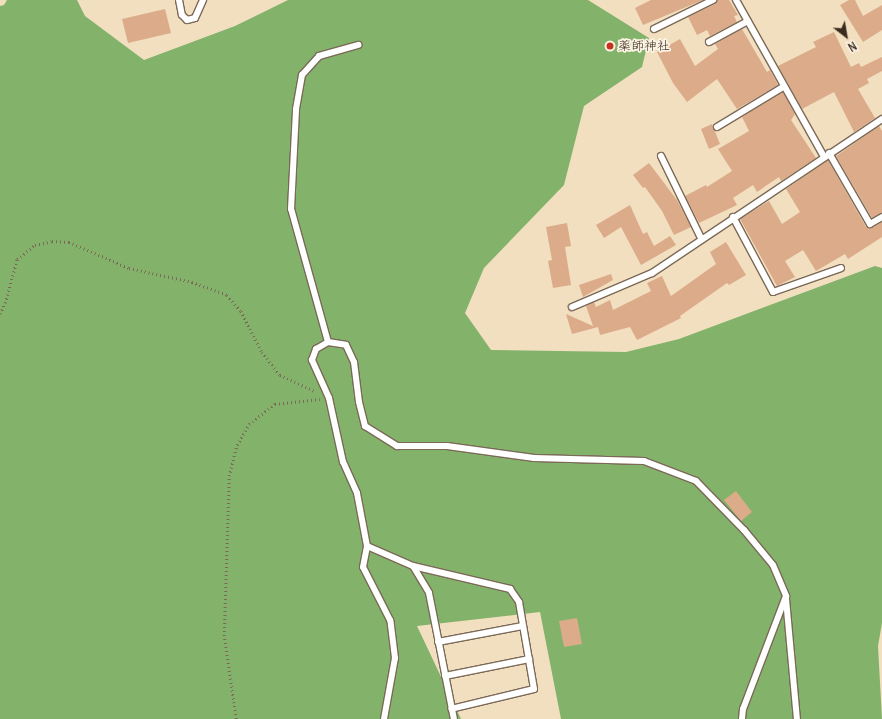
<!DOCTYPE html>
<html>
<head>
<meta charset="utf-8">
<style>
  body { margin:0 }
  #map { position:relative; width:882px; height:719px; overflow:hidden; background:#f2dfc0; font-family:Delius,"Klee One",sans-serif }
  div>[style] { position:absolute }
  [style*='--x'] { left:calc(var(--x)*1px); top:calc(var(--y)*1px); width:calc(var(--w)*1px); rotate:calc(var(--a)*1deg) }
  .forest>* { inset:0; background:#83b26b }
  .building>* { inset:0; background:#dcab8a }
  .path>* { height:2.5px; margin-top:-1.25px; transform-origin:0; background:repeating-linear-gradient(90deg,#7b6957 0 1px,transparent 0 4px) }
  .roads { filter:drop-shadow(1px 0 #7b6957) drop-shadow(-1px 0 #7b6957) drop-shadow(0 1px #7b6957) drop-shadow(0 -1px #7b6957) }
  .service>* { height:6px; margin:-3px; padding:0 3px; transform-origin:3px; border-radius:3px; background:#fff }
  .dots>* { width:11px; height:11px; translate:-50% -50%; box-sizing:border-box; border:2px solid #fcf5e5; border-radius:50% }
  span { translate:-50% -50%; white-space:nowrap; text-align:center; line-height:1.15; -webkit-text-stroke:3.5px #fcf5e5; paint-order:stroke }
  .poi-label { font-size:13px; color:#3b2a1e }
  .left { translate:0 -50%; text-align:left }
  .north { position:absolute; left:826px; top:16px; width:40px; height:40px; -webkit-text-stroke:3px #fcf5e5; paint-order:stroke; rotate:149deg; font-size:11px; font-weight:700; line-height:16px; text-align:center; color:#3b2a1e }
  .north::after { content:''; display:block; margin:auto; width:14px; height:18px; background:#3b2a1e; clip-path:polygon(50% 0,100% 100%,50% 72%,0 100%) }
</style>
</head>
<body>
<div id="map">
  <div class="forest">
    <i style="clip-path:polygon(7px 0,77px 0,85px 16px,144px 60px,235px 26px,288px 0,588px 0,649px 38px,642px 67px,584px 106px,564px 185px,484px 268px,465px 313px,491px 350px,626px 352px,679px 339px,875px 266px,882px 268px,882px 623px,878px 646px,882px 719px,561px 719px,540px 612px,417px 626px,461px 719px,0 719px,0 6px,4px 5px)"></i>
  </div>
  <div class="building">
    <i style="clip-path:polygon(651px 0,703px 0,643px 25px,635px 8px)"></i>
    <i style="clip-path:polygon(717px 0,729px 0,738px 15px,734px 16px,737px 22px,710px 36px,707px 30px,697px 35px,688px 17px,715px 4px)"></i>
    <i style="clip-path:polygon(849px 0,855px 0,863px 16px,882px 5px,882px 30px,863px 42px,840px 5px)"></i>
    <i style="clip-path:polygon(165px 9px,171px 33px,128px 43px,122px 19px)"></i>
    <i style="clip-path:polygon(742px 29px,767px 72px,770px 70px,778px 85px,737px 109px,717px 79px,687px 102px,673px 83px,657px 52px,680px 39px,695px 66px,718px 49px,715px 44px)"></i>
    <i style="clip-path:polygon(834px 32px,851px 67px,859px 63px,861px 67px,882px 57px,882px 71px,867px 79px,869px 83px,858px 89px,875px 118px,854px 132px,834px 92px,802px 109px,778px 66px,816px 47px,813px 42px)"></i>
    <i style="clip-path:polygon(783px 92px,795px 114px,791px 120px,816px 158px,781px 181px,779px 177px,757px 192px,753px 185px,733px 198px,737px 205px,699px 223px,685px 196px,706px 185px,707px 187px,732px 171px,718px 149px,749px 131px,742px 117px)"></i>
    <i style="clip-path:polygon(712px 124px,720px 144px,709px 149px,701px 129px)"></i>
    <i style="clip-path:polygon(879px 126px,882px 131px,882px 213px,872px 218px,836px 156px)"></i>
    <i style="clip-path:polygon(828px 160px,866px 227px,872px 228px,882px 222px,882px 237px,848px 259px,845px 254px,816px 271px,803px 250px,785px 261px,795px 277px,777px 286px,740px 219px,769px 201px,782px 224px,800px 212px,786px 189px)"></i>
    <i style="clip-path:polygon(649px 163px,677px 200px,691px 227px,674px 235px,662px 211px,645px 187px,643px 188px,633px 175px)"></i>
    <i style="clip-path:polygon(630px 205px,643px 234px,647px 232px,654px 246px,670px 236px,676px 245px,641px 265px,621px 227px,604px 238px,596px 225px)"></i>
    <i style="clip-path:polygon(567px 223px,571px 246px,565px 247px,571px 285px,553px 288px,548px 261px,552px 260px,546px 227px)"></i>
    <i style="clip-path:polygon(726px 242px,746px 275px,729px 285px,727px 283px,680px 316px,681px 318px,637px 340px,630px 327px,600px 335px,598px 327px,572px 334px,566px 314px,593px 326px,586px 306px,594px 302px,596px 307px,610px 300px,613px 310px,651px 291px,647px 283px,662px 276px,671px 296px,716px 264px,710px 252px)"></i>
    <i style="clip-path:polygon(611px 274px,613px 280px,583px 297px,579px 285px)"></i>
    <i style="clip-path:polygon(736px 491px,752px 512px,741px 521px,724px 500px)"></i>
    <i style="clip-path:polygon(577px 618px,582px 644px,564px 647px,559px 621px)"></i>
  </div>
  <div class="path">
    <i style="--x:0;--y:314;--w:12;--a:-66"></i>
    <i style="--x:5;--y:303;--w:46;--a:-74.7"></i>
    <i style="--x:17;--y:259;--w:23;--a:-38"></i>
    <i style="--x:35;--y:245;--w:17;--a:-13"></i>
    <i style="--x:52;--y:241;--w:17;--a:3"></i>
    <i style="--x:69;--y:242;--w:65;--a:23.4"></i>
    <i style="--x:129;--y:268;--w:65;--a:12.5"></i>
    <i style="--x:192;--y:282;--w:37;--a:20"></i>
    <i style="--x:227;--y:295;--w:21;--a:49"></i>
    <i style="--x:241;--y:311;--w:46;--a:62.9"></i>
    <i style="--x:262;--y:352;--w:29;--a:52"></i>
    <i style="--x:280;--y:375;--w:40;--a:25"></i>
    <i style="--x:236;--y:719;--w:84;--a:-98.2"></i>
    <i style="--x:224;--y:636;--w:160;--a:-88.2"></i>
    <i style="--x:229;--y:476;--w:32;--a:-76"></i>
    <i style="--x:237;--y:445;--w:24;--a:-60"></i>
    <i style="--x:249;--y:424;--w:33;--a:-38"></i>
    <i style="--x:275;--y:404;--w:45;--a:-6.3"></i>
  </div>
  <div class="roads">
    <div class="service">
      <i style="--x:179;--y:0;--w:15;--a:79"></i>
      <i style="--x:182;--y:15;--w:7;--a:45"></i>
      <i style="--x:187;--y:20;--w:8;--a:-14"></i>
      <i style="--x:195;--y:18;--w:20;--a:-66"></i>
      <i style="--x:736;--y:0;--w:180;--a:60.7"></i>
      <i style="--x:654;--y:29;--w:66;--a:-26.2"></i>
      <i style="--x:709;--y:42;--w:44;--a:-28.3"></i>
      <i style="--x:717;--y:127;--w:77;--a:-31.2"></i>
      <i style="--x:829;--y:153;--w:82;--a:60"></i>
      <i style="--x:870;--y:224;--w:14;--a:-30"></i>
      <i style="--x:661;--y:156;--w:93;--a:64"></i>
      <i style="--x:733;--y:217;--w:85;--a:61.9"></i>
      <i style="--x:773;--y:292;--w:72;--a:-19.4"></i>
      <i style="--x:572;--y:307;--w:87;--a:-23"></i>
      <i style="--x:652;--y:273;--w:277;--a:-33.8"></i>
      <i style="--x:328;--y:342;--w:138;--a:-105.5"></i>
      <i style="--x:291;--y:209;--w:100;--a:-87.1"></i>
      <i style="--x:296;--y:109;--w:35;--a:-80"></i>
      <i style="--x:302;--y:75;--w:25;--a:-48"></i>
      <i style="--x:319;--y:56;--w:41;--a:-15.8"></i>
      <i style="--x:367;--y:546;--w:50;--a:23.5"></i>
      <i style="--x:413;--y:566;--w:31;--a:59"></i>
      <i style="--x:429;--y:593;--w:128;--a:78.8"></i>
      <i style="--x:413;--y:566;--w:100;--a:13.3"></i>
      <i style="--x:510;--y:589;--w:16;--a:55"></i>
      <i style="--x:519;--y:602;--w:88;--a:80.2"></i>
      <i style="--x:534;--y:689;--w:85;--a:166.5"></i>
      <i style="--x:786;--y:599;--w:121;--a:84.8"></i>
      <i style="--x:438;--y:642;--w:86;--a:-10.7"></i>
      <i style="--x:445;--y:676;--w:86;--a:-11.4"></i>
      <i style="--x:384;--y:719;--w:62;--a:-79.8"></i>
      <i style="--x:395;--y:658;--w:38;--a:-97"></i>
      <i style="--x:390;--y:620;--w:59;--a:-117"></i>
      <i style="--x:363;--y:567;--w:21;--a:-79"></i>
      <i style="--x:367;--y:546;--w:54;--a:-100.7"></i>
      <i style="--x:357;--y:493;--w:34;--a:-114"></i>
      <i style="--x:343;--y:462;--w:66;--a:-102.3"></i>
      <i style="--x:329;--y:398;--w:42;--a:-114.1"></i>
      <i style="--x:312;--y:360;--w:12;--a:-70"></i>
      <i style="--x:316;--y:349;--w:14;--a:-30"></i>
      <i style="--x:328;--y:342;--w:18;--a:9"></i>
      <i style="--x:346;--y:345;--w:19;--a:65"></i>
      <i style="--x:354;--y:362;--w:40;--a:82.9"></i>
      <i style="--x:359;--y:402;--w:25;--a:76"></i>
      <i style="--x:365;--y:426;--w:38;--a:32"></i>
      <i style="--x:397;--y:446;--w:50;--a:0"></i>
      <i style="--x:447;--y:446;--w:88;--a:7.9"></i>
      <i style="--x:534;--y:458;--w:110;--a:1.6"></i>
      <i style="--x:644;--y:461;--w:56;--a:21"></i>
      <i style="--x:696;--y:481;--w:69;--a:45.6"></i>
      <i style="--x:744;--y:530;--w:45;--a:50.4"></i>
      <i style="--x:773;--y:565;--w:34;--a:67"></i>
      <i style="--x:786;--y:596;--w:121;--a:110.8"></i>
      <i style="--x:743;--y:709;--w:10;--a:96"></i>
    </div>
  </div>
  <div class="dots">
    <i style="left:610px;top:46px;background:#c8321e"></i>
  </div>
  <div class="poi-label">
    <span class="left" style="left:618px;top:46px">薬師神社</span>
  </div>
  <div class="north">N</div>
</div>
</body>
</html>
